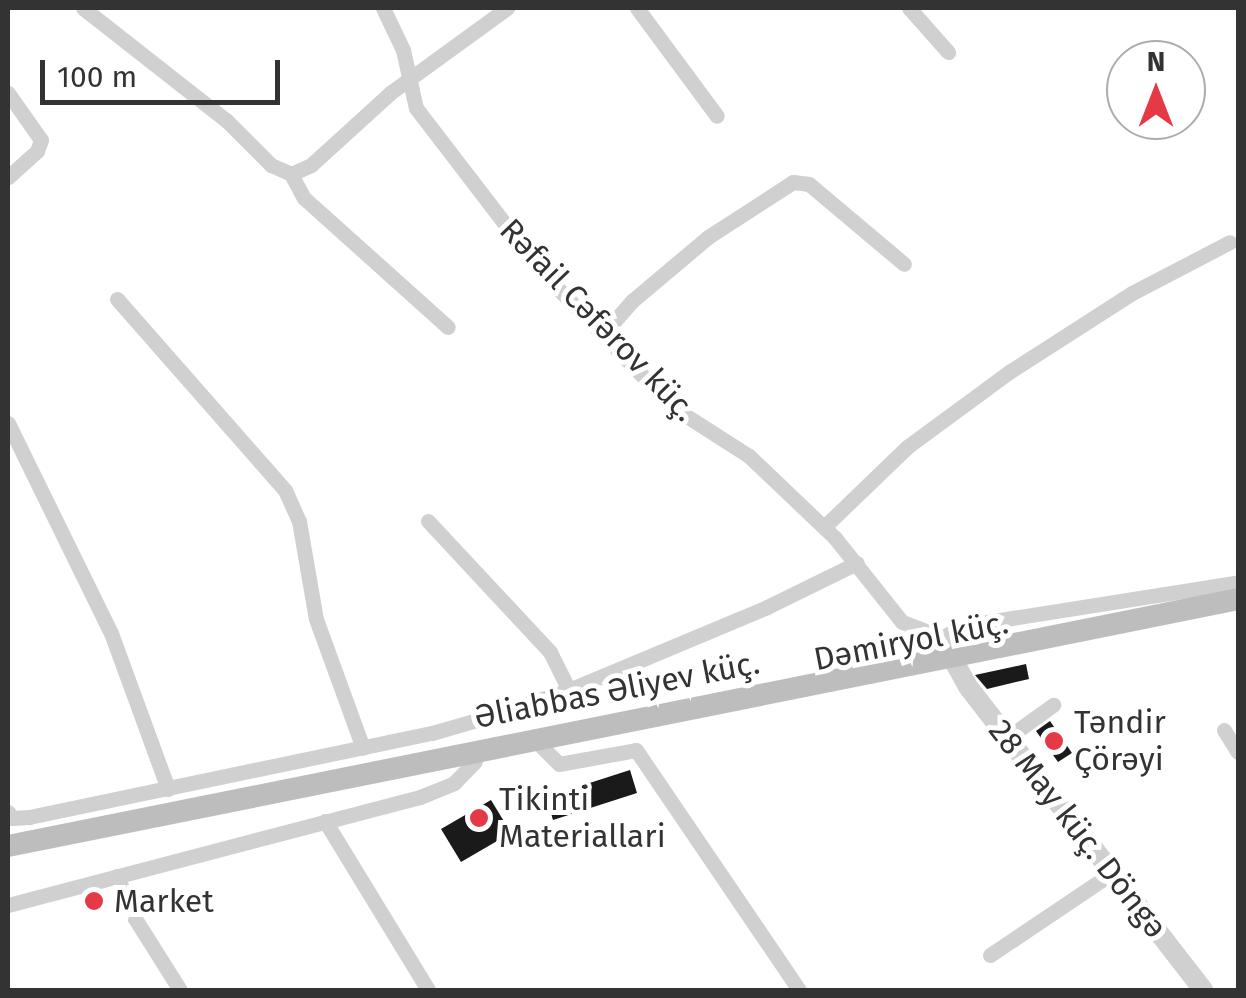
<!DOCTYPE html>
<html>
<head>
<meta charset="utf-8">
<style>
  body { margin:0 }
  #map { position:relative; width:1246px; height:998px; overflow:hidden; background:#fff; font-family:"Fira Sans",sans-serif }
  div>[style] { position:absolute }
  [style*='--x'] { left:calc(var(--x)*1px); top:calc(var(--y)*1px); width:calc(var(--w)*1px); rotate:calc(var(--a)*1deg) }
  .building>* { inset:0; background:#1a1a1a }
  .minor>* { height:15px; margin:-7.5px; padding:0 7.5px; transform-origin:7.5px; border-radius:7.5px; background:#d0d0d0 }
  .tertiary>* { height:20px; margin:-10px; padding:0 10px; transform-origin:10px; border-radius:10px; background:#d0d0d0 }
  .secondary>* { height:22px; margin:-11px; padding:0 11px; transform-origin:11px; border-radius:11px; background:#bdbdbd }
  .dots>* { width:28px; height:28px; translate:-50% -50%; box-sizing:border-box; border:5px solid #fff; border-radius:50% }
  span { translate:-50% -50%; white-space:nowrap; text-align:center; line-height:1.15; -webkit-text-stroke:10px #fff; paint-order:stroke }
  .street-label { font-size:32px; color:#333 }
  .poi-label { font-size:32px; color:#333 }
  .left { translate:0 -50%; text-align:left }
  .frame { position:absolute; inset:0; border:10px solid #333; pointer-events:none }
  .north { position:absolute; left:1106px; top:40px; width:100px; height:100px; box-sizing:border-box; background:#fff; border:2px solid #adadad; border-radius:50%; rotate:0deg; font-size:28px; font-weight:700; line-height:40px; text-align:center; color:#333 }
  .north::after { content:''; display:block; margin:auto; width:35px; height:45px; background:#e63946; clip-path:polygon(50% 0,100% 100%,50% 72%,0 100%) }
  .scale { position:absolute; left:40px; top:60px; width:240px; height:45px; box-sizing:border-box; border:5px solid #333; border-top:0; padding-left:12px; font-size:30px; line-height:35px; white-space:nowrap; color:#333; -webkit-text-stroke:8px #fff; paint-order:stroke }
</style>
</head>
<body>
<div id="map">
  <div class="building">
    <i style="clip-path:polygon(1026px 664px,1029px 679px,987px 689px,975px 675px)"></i>
    <i style="clip-path:polygon(1050px 721px,1072px 753px,1058px 762px,1036px 731px)"></i>
    <i style="clip-path:polygon(630px 770px,637px 793px,553px 820px,546px 797px)"></i>
    <i style="clip-path:polygon(491px 800px,511px 833px,461px 862px,441px 829px)"></i>
  </div>
  <div class="minor">
    <i style="--x:83;--y:8;--w:182;--a:38.1"></i>
    <i style="--x:226;--y:120;--w:64;--a:45"></i>
    <i style="--x:271;--y:165;--w:22;--a:24"></i>
    <i style="--x:291;--y:174;--w:22;--a:-24"></i>
    <i style="--x:311;--y:165;--w:107;--a:-42.3"></i>
    <i style="--x:390;--y:93;--w:145;--a:-36"></i>
    <i style="--x:383;--y:8;--w:47;--a:64.5"></i>
    <i style="--x:403;--y:50;--w:59;--a:77.4"></i>
    <i style="--x:416;--y:108;--w:207;--a:52.5"></i>
    <i style="--x:542;--y:272;--w:190;--a:45.9"></i>
    <i style="--x:674;--y:408;--w:89;--a:32.6"></i>
    <i style="--x:749;--y:456;--w:119;--a:43.6"></i>
    <i style="--x:835;--y:538;--w:107;--a:51.4"></i>
    <i style="--x:902;--y:622;--w:43;--a:20.6"></i>
    <i style="--x:942;--y:637;--w:27;--a:62"></i>
    <i style="--x:637;--y:8;--w:134;--a:53.5"></i>
    <i style="--x:909;--y:8;--w:59;--a:48.4"></i>
    <i style="--x:8;--y:93;--w:57;--a:54.9"></i>
    <i style="--x:41;--y:140;--w:12;--a:110"></i>
    <i style="--x:37;--y:151;--w:39;--a:138"></i>
    <i style="--x:291;--y:174;--w:27;--a:62"></i>
    <i style="--x:304;--y:198;--w:193;--a:41.9"></i>
    <i style="--x:117;--y:299;--w:254;--a:48.7"></i>
    <i style="--x:285;--y:490;--w:34;--a:66"></i>
    <i style="--x:299;--y:521;--w:99;--a:80.2"></i>
    <i style="--x:316;--y:619;--w:137;--a:70"></i>
    <i style="--x:603;--y:334;--w:44;--a:-48.7"></i>
    <i style="--x:632;--y:301;--w:99;--a:-40.1"></i>
    <i style="--x:708;--y:237;--w:101;--a:-32.9"></i>
    <i style="--x:793;--y:182;--w:16;--a:7"></i>
    <i style="--x:809;--y:184;--w:124;--a:40.1"></i>
    <i style="--x:8;--y:423;--w:234;--a:63.9"></i>
    <i style="--x:111;--y:633;--w:166;--a:69.9"></i>
    <i style="--x:428;--y:521;--w:179;--a:47"></i>
    <i style="--x:550;--y:652;--w:42;--a:63.4"></i>
    <i style="--x:824;--y:527;--w:115;--a:-43.9"></i>
    <i style="--x:907;--y:447;--w:127;--a:-36.3"></i>
    <i style="--x:1009;--y:372;--w:146;--a:-32.7"></i>
    <i style="--x:1132;--y:293;--w:110;--a:-27.5"></i>
    <i style="--x:942;--y:637;--w:29;--a:-25"></i>
    <i style="--x:968;--y:625;--w:273;--a:-9"></i>
    <i style="--x:1224;--y:730;--w:26;--a:58"></i>
    <i style="--x:1007;--y:738;--w:57;--a:-35.7"></i>
    <i style="--x:541;--y:746;--w:25;--a:45"></i>
    <i style="--x:559;--y:764;--w:78;--a:-10.3"></i>
    <i style="--x:636;--y:750;--w:290;--a:55.8"></i>
    <i style="--x:8;--y:812;--w:7;--a:56"></i>
    <i style="--x:12;--y:818;--w:17;--a:-3"></i>
    <i style="--x:29;--y:817;--w:412;--a:-11.8"></i>
    <i style="--x:432;--y:733;--w:61;--a:-16.1"></i>
    <i style="--x:491;--y:716;--w:82;--a:-18.4"></i>
    <i style="--x:569;--y:690;--w:215;--a:-22.7"></i>
    <i style="--x:767;--y:607;--w:100;--a:-26.1"></i>
    <i style="--x:325;--y:821;--w:198;--a:58.6"></i>
    <i style="--x:117;--y:876;--w:44;--a:67.5"></i>
    <i style="--x:134;--y:917;--w:86;--a:57.8"></i>
    <i style="--x:8;--y:905;--w:426;--a:-14.7"></i>
    <i style="--x:420;--y:797;--w:37;--a:-22"></i>
    <i style="--x:454;--y:783;--w:30;--a:-46"></i>
    <i style="--x:990;--y:955;--w:147;--a:-33.9"></i>
  </div>
  <div class="tertiary">
    <i style="--x:956;--y:665;--w:26;--a:61"></i>
    <i style="--x:969;--y:688;--w:382;--a:52.2"></i>
  </div>
  <div class="secondary">
    <i style="--x:8;--y:846;--w:1255;--a:-11.35"></i>
  </div>
  <div class="dots">
    <i style="left:1054px;top:741px;background:#e63946"></i>
    <i style="left:479px;top:818px;background:#e63946"></i>
    <i style="left:94px;top:901px;background:#e63946"></i>
  </div>
  <div class="street-label">
    <span style="left:598px;top:320px;rotate:46deg">Rəfail Cəfərov küç.</span>
    <span style="left:911px;top:641px;rotate:-11deg">Dəmiryol küç.</span>
    <span style="left:617px;top:690px;rotate:-11deg">Əliabbas Əliyev küç.</span>
    <span style="left:1078px;top:829px;rotate:52deg">28 May küç. Döngə</span>
  </div>
  <div class="poi-label">
    <span class="left" style="left:1074px;top:741px">Təndir<br>Çörəyi</span>
    <span class="left" style="left:499px;top:818px">Tikinti<br>Materiallari</span>
    <span class="left" style="left:114px;top:901px">Market</span>
  </div>
  <div class="frame"></div>
  <div class="north">N</div>
  <div class="scale">100 m</div>
</div>
</body>
</html>
